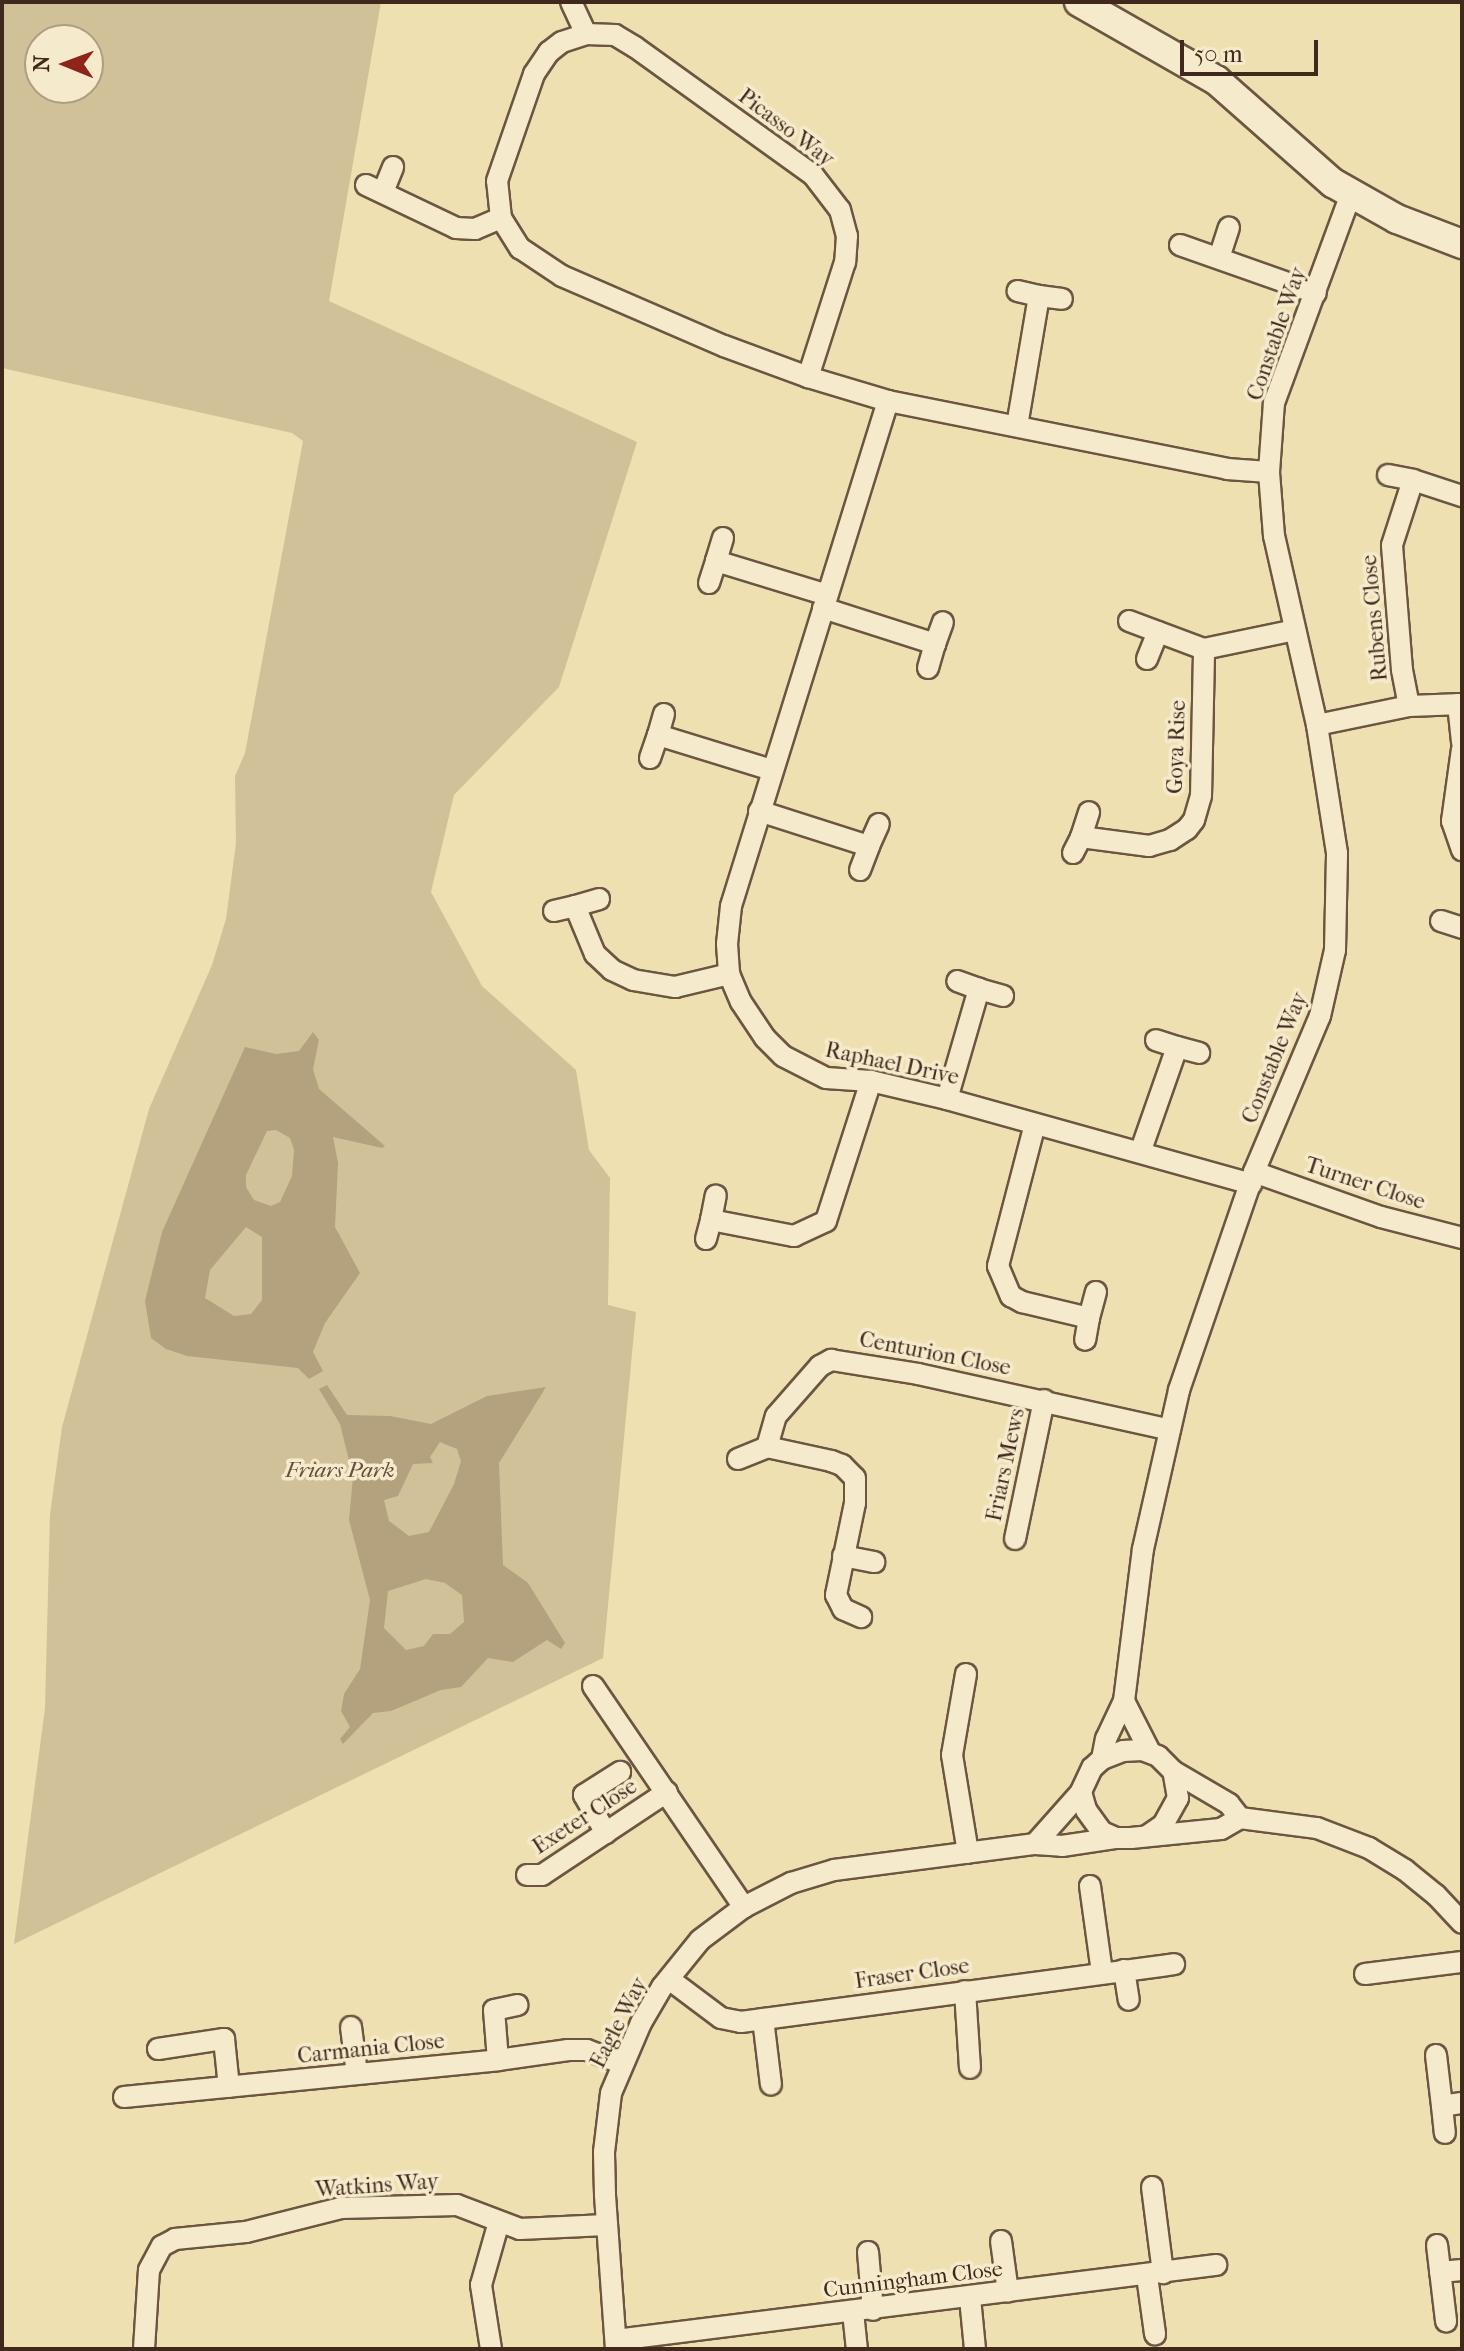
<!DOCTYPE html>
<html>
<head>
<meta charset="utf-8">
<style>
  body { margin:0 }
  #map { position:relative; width:1464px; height:2351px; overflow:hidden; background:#efe0b1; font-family:"IM FELL French Canon",serif }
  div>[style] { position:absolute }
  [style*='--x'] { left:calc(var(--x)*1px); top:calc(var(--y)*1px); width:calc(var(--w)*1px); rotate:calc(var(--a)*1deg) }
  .green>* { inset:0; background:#d1c198 }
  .water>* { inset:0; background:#b4a17e }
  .roads { filter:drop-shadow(2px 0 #6c5641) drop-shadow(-2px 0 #6c5641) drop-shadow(0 2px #6c5641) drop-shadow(0 -2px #6c5641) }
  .street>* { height:20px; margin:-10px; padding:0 10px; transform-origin:10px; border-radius:10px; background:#f5ebcc }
  .secondary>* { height:28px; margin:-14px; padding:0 14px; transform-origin:14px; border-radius:14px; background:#f5ebcc }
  span { translate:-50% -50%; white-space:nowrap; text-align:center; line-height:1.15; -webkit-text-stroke:7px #f5ebcc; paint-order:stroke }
  .street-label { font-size:22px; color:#41281c }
  .park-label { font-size:22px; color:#654e3b; font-style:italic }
  .frame { position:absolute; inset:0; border:4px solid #41281c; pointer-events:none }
  .north { position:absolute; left:24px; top:24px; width:80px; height:80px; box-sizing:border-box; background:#f5ebcc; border:2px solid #ad9d86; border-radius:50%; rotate:271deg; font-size:22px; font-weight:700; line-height:32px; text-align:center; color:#41281c }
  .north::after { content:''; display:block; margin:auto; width:28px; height:36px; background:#8f2418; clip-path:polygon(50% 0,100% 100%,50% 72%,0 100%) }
  .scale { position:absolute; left:1180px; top:40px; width:138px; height:36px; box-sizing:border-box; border:4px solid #41281c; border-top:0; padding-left:10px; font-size:24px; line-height:28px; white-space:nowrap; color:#41281c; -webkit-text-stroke:6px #f5ebcc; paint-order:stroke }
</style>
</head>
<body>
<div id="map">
  <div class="green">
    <i style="clip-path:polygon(evenodd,2px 2px,381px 2px,329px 301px,637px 442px,559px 687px,454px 795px,431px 892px,482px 986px,576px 1070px,589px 1150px,610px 1178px,608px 1305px,636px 1312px,603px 1658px,14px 1944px,45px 1708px,50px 1514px,62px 1427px,149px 1109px,212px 965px,226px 919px,236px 843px,235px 776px,245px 753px,303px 441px,292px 433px,2px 368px,2px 2px,40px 40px,88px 40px,88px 88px,40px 88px,40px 40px)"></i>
  </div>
  <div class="water">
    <i style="clip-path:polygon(evenodd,313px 1032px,319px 1040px,313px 1069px,319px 1089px,385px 1146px,382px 1148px,333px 1137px,338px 1163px,335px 1227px,360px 1273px,325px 1323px,313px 1352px,323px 1371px,309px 1379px,298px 1368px,187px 1356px,166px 1349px,151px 1338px,145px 1301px,162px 1232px,245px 1047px,276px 1054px,299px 1051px,313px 1032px,276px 1130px,290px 1138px,294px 1150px,292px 1176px,280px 1202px,271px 1206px,254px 1200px,246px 1187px,246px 1175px,267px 1131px,276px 1130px,313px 1032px,246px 1227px,262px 1237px,262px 1300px,251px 1314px,234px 1316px,205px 1298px,210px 1270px,246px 1227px)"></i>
    <i style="clip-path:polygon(evenodd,327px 1385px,347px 1415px,390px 1416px,431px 1424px,487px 1396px,546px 1387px,499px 1463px,503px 1565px,528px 1583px,565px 1643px,561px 1649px,547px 1640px,513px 1662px,488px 1658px,461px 1687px,441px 1690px,391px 1711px,373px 1713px,343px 1744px,340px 1739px,350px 1727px,341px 1711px,344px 1694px,360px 1669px,370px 1600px,349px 1520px,353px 1477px,340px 1424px,319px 1389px,327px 1385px,440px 1442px,457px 1449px,461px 1461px,454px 1484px,429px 1532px,409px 1536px,389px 1521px,384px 1500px,398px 1496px,413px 1464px,433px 1463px,430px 1457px,440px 1442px,327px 1385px,426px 1579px,445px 1583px,462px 1595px,464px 1622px,450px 1634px,433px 1634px,424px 1646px,406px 1650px,384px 1628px,388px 1591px,426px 1579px)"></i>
  </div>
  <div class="roads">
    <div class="street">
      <i style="--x:586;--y:34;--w:29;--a:2"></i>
      <i style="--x:615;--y:35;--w:23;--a:31"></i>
      <i style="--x:635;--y:47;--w:219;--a:35.7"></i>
      <i style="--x:813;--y:175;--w:44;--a:52.4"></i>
      <i style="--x:840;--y:210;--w:27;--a:75"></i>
      <i style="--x:847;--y:236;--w:26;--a:94"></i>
      <i style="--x:845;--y:262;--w:121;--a:107.8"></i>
      <i style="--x:366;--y:185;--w:100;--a:25.5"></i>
      <i style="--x:456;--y:228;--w:19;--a:3"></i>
      <i style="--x:475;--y:229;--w:28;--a:-23"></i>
      <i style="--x:501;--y:218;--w:36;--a:58"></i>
      <i style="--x:520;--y:248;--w:50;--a:33.7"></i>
      <i style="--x:562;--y:276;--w:176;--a:23.4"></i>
      <i style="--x:724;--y:346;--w:90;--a:20.3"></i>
      <i style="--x:808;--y:377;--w:84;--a:16.7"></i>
      <i style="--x:888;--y:401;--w:346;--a:11.3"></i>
      <i style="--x:1227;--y:469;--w:42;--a:4.1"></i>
      <i style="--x:383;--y:192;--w:27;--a:-68"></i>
      <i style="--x:501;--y:218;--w:37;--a:-96"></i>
      <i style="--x:497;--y:181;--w:113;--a:-70.9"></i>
      <i style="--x:534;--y:74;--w:27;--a:-56"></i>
      <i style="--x:549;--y:52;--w:16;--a:-38"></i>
      <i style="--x:562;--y:42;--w:25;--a:-18"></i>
      <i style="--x:586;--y:34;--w:35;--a:-115"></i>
      <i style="--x:1180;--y:245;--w:144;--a:19.4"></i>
      <i style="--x:1219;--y:258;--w:32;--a:-72"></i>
      <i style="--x:1039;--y:296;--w:23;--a:7"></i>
      <i style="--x:888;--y:401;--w:529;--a:107.27"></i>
      <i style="--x:731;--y:906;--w:38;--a:96"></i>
      <i style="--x:727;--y:944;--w:30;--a:86"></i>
      <i style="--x:729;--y:974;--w:30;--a:67"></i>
      <i style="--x:741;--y:1002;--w:43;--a:56.3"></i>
      <i style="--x:765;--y:1038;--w:25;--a:45"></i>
      <i style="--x:783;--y:1056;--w:48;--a:27.1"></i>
      <i style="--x:826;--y:1078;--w:45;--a:3.8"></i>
      <i style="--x:871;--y:1081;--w:78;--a:13.3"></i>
      <i style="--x:947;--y:1099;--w:316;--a:15.6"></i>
      <i style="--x:1017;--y:426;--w:132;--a:-80.4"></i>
      <i style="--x:1039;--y:296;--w:22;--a:-167"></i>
      <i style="--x:1388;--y:475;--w:25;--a:11"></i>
      <i style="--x:723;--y:538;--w:24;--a:107"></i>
      <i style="--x:716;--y:561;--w:116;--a:17"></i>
      <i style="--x:709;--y:583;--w:23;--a:-72"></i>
      <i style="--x:823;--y:608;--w:118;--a:17.8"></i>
      <i style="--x:935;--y:644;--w:23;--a:-70"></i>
      <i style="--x:1129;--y:621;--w:80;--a:20.5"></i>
      <i style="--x:1147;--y:659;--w:29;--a:-68"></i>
      <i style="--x:928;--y:668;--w:25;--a:-74"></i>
      <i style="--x:1458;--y:704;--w:39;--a:84"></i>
      <i style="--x:1409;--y:706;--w:37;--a:-101"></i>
      <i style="--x:1402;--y:670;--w:125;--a:-94.6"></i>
      <i style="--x:1392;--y:545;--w:68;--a:-72.1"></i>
      <i style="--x:1413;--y:480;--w:52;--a:18.1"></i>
      <i style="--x:664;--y:714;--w:22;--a:106"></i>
      <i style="--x:658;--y:735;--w:119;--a:17.1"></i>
      <i style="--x:1317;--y:725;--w:94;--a:-11.7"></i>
      <i style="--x:1409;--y:706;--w:53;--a:-2.2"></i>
      <i style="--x:1462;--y:749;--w:73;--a:97.9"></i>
      <i style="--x:1452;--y:821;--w:31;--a:71"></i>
      <i style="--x:650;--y:758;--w:24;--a:-71"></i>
      <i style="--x:759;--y:811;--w:115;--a:17.7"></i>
      <i style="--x:869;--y:846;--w:24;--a:-66"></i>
      <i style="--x:1081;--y:837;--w:26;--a:-72"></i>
      <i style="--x:1073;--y:853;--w:18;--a:-63"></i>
      <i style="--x:1081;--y:837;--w:69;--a:7.5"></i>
      <i style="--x:1149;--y:846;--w:22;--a:-16"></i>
      <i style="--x:1170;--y:840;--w:20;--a:-33"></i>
      <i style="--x:1187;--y:829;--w:11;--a:-52"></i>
      <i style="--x:1194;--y:820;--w:25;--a:-74"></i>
      <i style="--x:1201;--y:796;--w:147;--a:-88.8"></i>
      <i style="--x:1204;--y:649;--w:93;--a:-11.8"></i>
      <i style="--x:860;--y:870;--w:26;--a:-69"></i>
      <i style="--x:575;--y:906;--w:25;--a:-16"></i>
      <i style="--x:554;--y:911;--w:22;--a:-13"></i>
      <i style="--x:575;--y:906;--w:52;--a:67.4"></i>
      <i style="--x:595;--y:954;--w:23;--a:43"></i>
      <i style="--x:612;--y:970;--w:23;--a:25"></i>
      <i style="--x:633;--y:980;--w:43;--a:9.5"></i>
      <i style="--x:675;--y:987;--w:56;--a:-13.5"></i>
      <i style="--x:1441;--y:921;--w:22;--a:18"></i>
      <i style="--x:979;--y:989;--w:25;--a:16"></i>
      <i style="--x:1177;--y:1047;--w:23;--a:15"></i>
      <i style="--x:947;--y:1099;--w:115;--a:-73.8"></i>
      <i style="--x:979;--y:989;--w:23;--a:-160"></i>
      <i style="--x:1035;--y:1124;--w:147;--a:104.6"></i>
      <i style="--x:998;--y:1266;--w:33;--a:67"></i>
      <i style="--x:1011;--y:1296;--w:13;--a:29"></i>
      <i style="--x:1022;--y:1302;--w:69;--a:13.4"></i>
      <i style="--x:1089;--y:1318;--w:22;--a:100"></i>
      <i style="--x:1141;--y:1150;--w:109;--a:-70.7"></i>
      <i style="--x:1177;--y:1047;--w:22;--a:-162"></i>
      <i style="--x:1254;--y:1172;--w:135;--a:19.5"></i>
      <i style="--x:1381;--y:1217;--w:84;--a:14.5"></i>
      <i style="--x:711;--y:1220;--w:25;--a:-79"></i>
      <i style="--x:706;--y:1239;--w:20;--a:-75"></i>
      <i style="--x:711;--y:1220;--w:85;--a:10.9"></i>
      <i style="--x:794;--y:1236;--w:35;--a:-25"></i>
      <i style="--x:826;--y:1221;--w:147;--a:-72.2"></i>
      <i style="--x:1089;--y:1318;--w:27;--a:-75"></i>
      <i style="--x:767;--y:1447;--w:66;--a:12.3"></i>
      <i style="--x:831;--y:1461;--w:12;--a:20"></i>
      <i style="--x:842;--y:1465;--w:18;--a:45"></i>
      <i style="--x:855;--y:1478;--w:25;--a:90"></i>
      <i style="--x:855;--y:1503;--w:94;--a:101.7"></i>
      <i style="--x:836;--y:1595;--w:16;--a:63"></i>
      <i style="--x:843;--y:1609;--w:20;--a:24"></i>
      <i style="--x:738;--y:1459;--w:31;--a:-22"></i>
      <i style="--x:767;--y:1447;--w:32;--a:-74"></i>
      <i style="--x:776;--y:1416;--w:67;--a:-48.7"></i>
      <i style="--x:820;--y:1366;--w:13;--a:-29"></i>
      <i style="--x:831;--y:1360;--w:88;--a:9.1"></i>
      <i style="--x:918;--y:1374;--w:258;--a:12.5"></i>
      <i style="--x:1015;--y:1539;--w:142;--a:-78.2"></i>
      <i style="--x:843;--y:1556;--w:32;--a:11"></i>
      <i style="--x:966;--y:1674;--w:82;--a:99.8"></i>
      <i style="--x:952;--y:1755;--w:99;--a:80.7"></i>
      <i style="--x:593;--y:1686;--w:268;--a:55.7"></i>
      <i style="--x:1124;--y:1701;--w:57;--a:63"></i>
      <i style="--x:1102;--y:1759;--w:20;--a:-79"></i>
      <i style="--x:1106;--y:1739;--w:42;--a:-64.7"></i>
      <i style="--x:1124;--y:1701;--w:153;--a:-82.9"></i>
      <i style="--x:1143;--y:1549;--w:163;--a:-77.2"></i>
      <i style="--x:1179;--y:1390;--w:231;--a:-71"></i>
      <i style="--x:1254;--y:1172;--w:169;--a:-67.1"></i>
      <i style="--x:1320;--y:1016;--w:68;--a:-77.2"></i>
      <i style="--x:1335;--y:950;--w:97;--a:-88.8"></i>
      <i style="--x:1337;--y:853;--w:130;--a:-98.9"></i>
      <i style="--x:1317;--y:725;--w:194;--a:-102.8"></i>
      <i style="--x:1274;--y:536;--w:64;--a:-94.5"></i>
      <i style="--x:1269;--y:472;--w:69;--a:-85.9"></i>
      <i style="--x:1274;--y:403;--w:223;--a:-69.8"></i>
      <i style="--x:1173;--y:1771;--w:65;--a:30.5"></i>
      <i style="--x:1229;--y:1804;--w:18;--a:52"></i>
      <i style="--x:606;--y:1833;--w:44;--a:-120.1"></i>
      <i style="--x:584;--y:1795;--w:43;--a:-32.6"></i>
      <i style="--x:1147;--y:1836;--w:19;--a:-35"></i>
      <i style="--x:1163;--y:1825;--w:31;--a:-61"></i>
      <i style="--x:1178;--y:1798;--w:27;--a:-100"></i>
      <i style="--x:1173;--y:1771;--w:21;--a:-135"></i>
      <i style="--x:1158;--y:1756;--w:17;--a:-159"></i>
      <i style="--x:1142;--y:1750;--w:19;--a:177"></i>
      <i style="--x:1123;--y:1751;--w:22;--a:159"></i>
      <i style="--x:1102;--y:1759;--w:13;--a:138"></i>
      <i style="--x:1092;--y:1768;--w:26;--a:115"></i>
      <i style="--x:1081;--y:1792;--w:19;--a:74"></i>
      <i style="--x:1086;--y:1810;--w:27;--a:54"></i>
      <i style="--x:1102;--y:1832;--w:15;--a:23"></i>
      <i style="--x:1116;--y:1838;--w:15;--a:0"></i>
      <i style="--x:1131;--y:1838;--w:90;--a:-5.7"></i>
      <i style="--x:1221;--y:1829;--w:22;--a:-30"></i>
      <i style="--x:1240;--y:1818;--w:78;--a:7.4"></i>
      <i style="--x:1317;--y:1828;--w:56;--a:21"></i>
      <i style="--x:1369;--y:1848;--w:42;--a:31.4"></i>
      <i style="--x:1405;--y:1870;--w:40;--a:39"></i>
      <i style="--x:1436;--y:1895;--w:38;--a:47"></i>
      <i style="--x:1035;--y:1844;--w:69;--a:-48.5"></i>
      <i style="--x:527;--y:1875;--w:15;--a:0"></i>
      <i style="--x:542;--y:1875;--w:150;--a:-33.6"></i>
      <i style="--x:1090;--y:1886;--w:88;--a:82.1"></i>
      <i style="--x:1124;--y:1970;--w:30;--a:81"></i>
      <i style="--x:1365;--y:1974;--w:98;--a:-7.1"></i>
      <i style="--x:669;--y:1979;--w:65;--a:36.9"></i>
      <i style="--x:721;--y:2018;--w:20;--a:11"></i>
      <i style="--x:741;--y:2022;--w:437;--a:-7.6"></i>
      <i style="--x:965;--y:1991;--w:77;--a:86.3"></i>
      <i style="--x:763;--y:2019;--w:66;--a:83.1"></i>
      <i style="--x:351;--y:2027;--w:47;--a:82.7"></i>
      <i style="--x:158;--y:2049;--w:67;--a:-8.6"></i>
      <i style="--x:224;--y:2039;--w:48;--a:84.1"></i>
      <i style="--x:1436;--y:2055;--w:51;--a:83.3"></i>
      <i style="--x:1442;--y:2106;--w:20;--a:-9"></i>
      <i style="--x:498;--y:2060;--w:50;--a:-94.6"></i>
      <i style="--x:494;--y:2010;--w:24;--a:-12"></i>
      <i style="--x:124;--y:2097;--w:376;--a:-5.6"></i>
      <i style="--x:498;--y:2060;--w:71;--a:-8.1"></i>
      <i style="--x:568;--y:2050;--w:19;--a:0"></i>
      <i style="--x:587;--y:2050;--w:36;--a:21"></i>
      <i style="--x:1442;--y:2106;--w:27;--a:84"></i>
      <i style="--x:1152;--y:2187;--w:87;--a:82.7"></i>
      <i style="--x:1001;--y:2241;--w:51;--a:82.2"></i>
      <i style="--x:1437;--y:2245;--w:77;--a:83.2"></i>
      <i style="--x:868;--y:2252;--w:58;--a:85.1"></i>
      <i style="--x:1440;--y:2272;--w:22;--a:-5"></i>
      <i style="--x:1147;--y:2276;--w:59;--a:82.1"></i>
      <i style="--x:970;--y:2298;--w:51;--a:84.4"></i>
      <i style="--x:853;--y:2312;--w:37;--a:84"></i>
      <i style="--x:616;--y:2340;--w:605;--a:-7.13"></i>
      <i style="--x:144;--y:2349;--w:79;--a:-86.4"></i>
      <i style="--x:149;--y:2270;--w:27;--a:-62"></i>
      <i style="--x:162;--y:2246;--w:15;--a:-28"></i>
      <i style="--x:175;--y:2239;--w:71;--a:-5.6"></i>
      <i style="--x:246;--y:2232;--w:98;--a:-14.2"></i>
      <i style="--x:341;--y:2208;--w:116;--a:-1.5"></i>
      <i style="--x:457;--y:2205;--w:67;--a:20.9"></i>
      <i style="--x:520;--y:2229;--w:86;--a:-2.7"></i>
      <i style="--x:491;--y:2349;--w:65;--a:-98.9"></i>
      <i style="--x:481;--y:2285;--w:66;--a:-74.1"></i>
      <i style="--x:616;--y:2349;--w:155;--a:-94.1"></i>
      <i style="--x:605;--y:2194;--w:42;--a:-91.4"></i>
      <i style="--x:604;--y:2152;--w:59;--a:-83.2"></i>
      <i style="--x:611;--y:2093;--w:76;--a:-66.8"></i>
      <i style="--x:641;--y:2023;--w:42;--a:-59.7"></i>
      <i style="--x:662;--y:1987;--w:60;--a:-51"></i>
      <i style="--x:700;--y:1940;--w:55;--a:-36.9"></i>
      <i style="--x:744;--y:1907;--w:53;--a:-27.1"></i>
      <i style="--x:791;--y:1883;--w:45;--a:-16.8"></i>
      <i style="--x:834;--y:1870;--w:203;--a:-7.4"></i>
      <i style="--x:1035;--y:1844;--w:27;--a:4"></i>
      <i style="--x:1062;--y:1846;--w:55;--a:-8.4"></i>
    </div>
    <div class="secondary">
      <i style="--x:1079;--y:2;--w:158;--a:29.7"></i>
      <i style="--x:1216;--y:80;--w:156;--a:41.4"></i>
      <i style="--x:1333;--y:183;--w:73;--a:29.4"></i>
      <i style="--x:1397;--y:219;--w:70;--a:21"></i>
    </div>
  </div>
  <div class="street-label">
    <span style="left:786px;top:128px;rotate:37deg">Picasso Way</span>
    <span style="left:1277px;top:334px;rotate:-71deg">Constable Way</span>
    <span style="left:1375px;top:618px;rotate:-95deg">Rubens Close</span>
    <span style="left:1177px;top:747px;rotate:-88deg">Goya Rise</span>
    <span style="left:1275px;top:1058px;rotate:-68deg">Constable Way</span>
    <span style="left:892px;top:1064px;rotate:12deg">Raphael Drive</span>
    <span style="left:1365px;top:1184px;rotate:18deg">Turner Close</span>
    <span style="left:935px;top:1354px;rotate:11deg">Centurion Close</span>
    <span style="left:1006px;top:1465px;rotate:-78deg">Friars Mews</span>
    <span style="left:585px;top:1817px;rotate:-33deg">Exeter Close</span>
    <span style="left:912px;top:1974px;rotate:-8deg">Fraser Close</span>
    <span style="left:619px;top:2023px;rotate:-63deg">Eagle Way</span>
    <span style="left:371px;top:2049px;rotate:-6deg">Carmania Close</span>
    <span style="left:377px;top:2186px;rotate:-4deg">Watkins Way</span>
    <span style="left:913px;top:2280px;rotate:-7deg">Cunningham Close</span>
  </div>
  <div class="park-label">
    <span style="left:340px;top:1471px">Friars Park</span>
  </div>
  <div class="frame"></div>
  <div class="north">N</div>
  <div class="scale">50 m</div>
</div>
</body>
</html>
